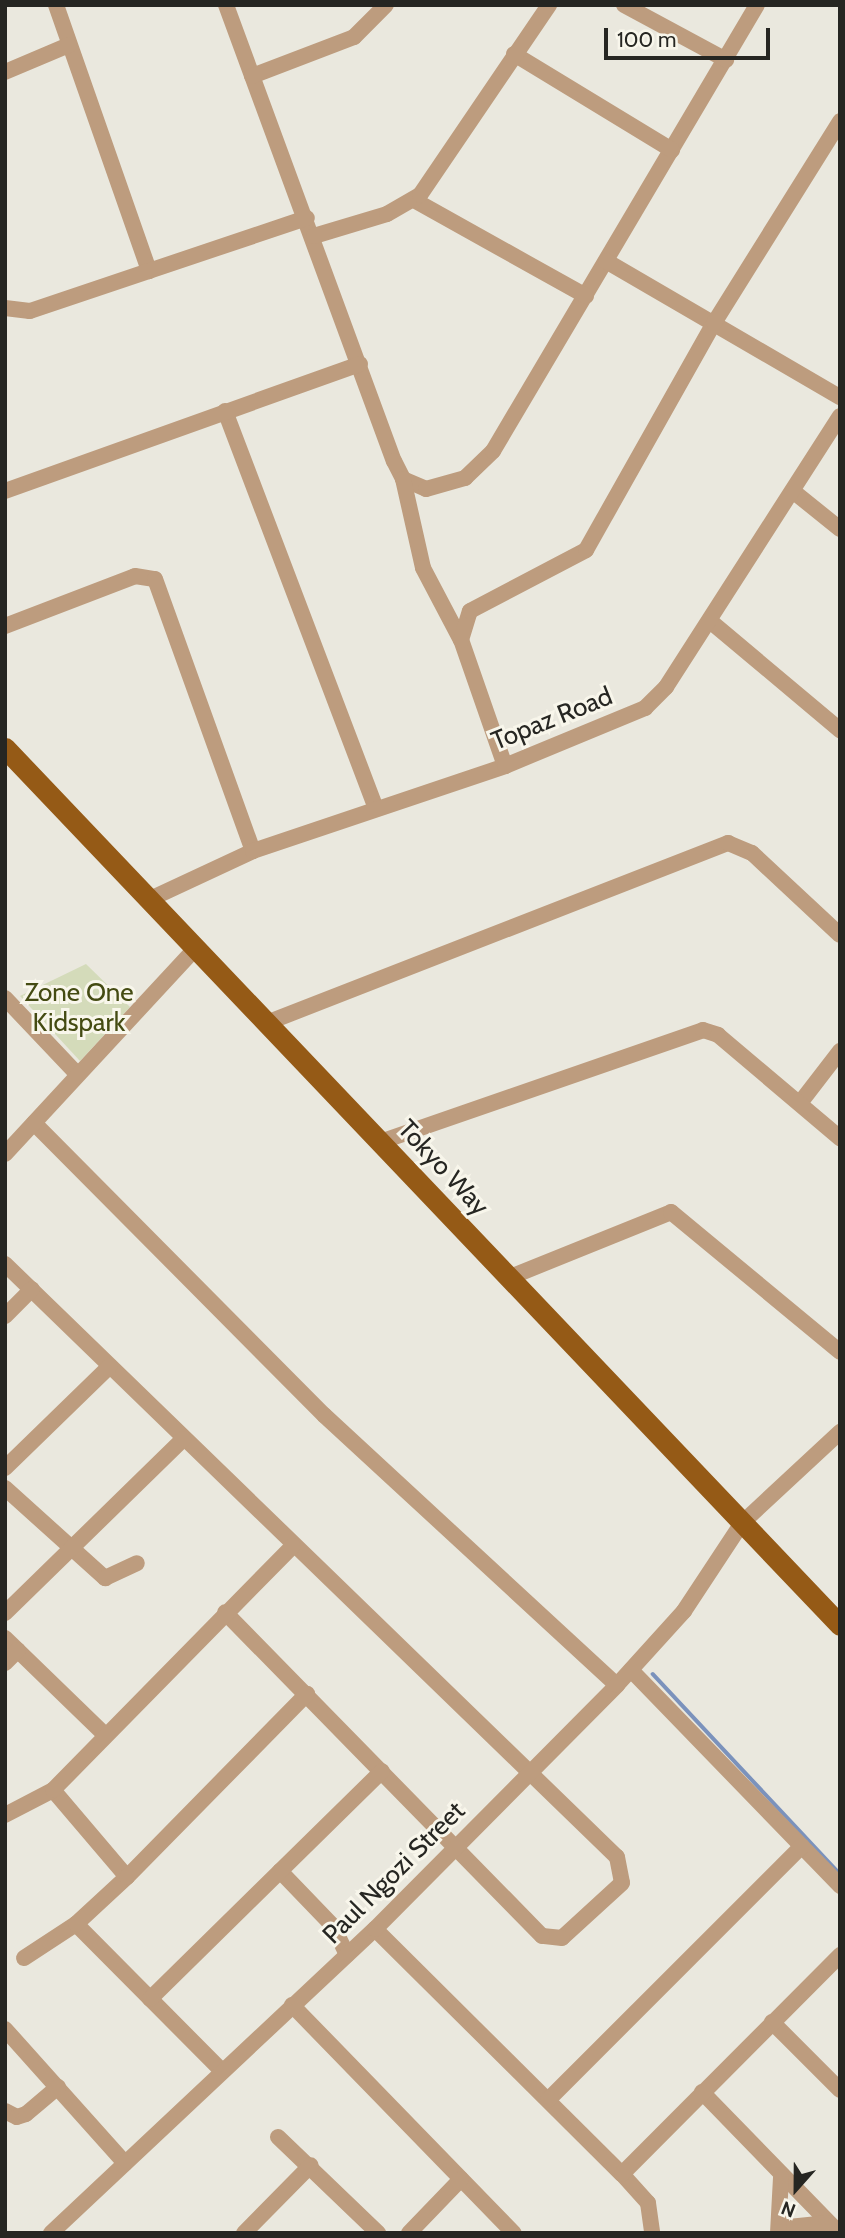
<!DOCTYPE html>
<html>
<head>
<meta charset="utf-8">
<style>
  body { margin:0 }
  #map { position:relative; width:845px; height:2238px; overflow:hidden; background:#eae8de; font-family:Cabin,sans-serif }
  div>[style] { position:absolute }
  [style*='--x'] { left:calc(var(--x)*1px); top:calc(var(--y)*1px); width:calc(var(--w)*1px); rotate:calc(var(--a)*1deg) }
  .green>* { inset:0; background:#d4dbba }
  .stream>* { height:3.5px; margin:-1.75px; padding:0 1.75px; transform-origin:1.75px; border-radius:1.75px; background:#7b92bc }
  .minor>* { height:16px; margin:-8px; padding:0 8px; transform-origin:8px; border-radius:8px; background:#bd9c7e }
  .major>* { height:21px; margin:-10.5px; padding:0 10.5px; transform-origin:10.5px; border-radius:10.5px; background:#955a16 }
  span { translate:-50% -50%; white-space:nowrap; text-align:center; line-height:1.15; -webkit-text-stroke:6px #f8f6eb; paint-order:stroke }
  .street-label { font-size:26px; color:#262622 }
  .park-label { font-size:26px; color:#444b12 }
  .frame { position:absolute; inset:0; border:7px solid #262622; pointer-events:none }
  .north { position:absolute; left:761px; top:2154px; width:70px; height:70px; -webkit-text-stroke:5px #f8f6eb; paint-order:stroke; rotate:201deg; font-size:19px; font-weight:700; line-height:28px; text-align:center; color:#262622 }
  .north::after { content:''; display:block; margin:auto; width:24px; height:32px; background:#262622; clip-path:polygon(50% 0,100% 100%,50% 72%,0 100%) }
  .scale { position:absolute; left:604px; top:28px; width:166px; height:32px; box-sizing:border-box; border:4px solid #262622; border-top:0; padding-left:9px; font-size:21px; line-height:24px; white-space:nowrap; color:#262622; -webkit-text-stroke:5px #f8f6eb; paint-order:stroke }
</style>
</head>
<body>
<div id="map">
  <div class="green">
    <i style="clip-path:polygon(86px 964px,130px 1007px,80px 1061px,20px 996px)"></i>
  </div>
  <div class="stream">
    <i style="--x:653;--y:1674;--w:274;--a:46.9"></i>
  </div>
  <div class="minor">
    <i style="--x:56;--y:5;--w:282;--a:70.7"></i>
    <i style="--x:226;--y:5;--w:486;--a:69.8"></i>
    <i style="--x:394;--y:461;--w:20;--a:63"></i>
    <i style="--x:403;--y:479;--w:25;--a:23"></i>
    <i style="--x:426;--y:489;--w:41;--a:-15.8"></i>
    <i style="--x:465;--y:478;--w:39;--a:-44"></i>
    <i style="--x:493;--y:451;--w:518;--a:-59.38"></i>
    <i style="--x:624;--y:5;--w:116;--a:28.3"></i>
    <i style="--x:514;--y:54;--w:185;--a:31.3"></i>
    <i style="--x:5;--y:72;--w:69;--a:-22.9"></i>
    <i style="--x:252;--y:76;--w:109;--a:-20.9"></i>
    <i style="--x:354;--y:37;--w:45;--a:-45"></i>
    <i style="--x:414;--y:200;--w:197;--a:29.2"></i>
    <i style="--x:314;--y:236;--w:76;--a:-16.8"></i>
    <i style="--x:387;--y:214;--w:38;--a:-30"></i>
    <i style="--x:420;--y:195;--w:230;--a:-55.8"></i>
    <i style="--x:606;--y:261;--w:271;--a:30.2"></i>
    <i style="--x:5;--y:308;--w:25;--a:7"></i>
    <i style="--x:30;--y:311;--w:292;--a:-18.6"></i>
    <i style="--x:225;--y:411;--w:425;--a:69.2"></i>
    <i style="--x:403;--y:479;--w:91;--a:77.3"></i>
    <i style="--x:423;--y:568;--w:81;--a:62.2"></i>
    <i style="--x:5;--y:491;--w:377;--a:-19.7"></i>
    <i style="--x:794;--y:492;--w:59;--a:38.8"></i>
    <i style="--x:710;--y:621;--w:170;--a:40"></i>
    <i style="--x:5;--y:626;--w:139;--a:-21"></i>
    <i style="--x:135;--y:576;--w:20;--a:9"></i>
    <i style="--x:155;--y:579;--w:289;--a:70.2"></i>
    <i style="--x:505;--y:766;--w:133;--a:-109.2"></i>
    <i style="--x:461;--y:640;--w:30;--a:-73"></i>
    <i style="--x:470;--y:611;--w:131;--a:-27.7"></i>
    <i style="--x:586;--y:550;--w:261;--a:-60.6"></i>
    <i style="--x:714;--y:323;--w:238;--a:-58"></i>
    <i style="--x:148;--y:900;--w:116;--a:-25"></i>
    <i style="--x:253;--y:851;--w:266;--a:-18.6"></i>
    <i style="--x:505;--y:766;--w:152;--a:-22.5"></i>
    <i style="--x:645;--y:708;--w:30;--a:-45"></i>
    <i style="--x:666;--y:687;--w:322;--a:-57.3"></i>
    <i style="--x:5;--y:998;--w:105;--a:46.5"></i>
    <i style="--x:269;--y:1022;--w:493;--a:-21.3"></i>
    <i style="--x:728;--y:843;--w:26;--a:23"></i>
    <i style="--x:752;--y:853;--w:120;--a:43"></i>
    <i style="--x:800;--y:1103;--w:66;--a:-52.4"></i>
    <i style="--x:34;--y:1123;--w:412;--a:45.2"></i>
    <i style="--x:324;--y:1415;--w:398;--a:42.7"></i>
    <i style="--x:380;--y:1142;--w:342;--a:-19.1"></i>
    <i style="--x:703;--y:1030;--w:16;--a:18"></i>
    <i style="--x:718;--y:1035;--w:160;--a:40.2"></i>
    <i style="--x:5;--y:1154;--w:281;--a:-47.2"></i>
    <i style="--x:5;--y:1264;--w:852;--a:44.1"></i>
    <i style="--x:617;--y:1857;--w:26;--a:79"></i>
    <i style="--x:622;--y:1883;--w:81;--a:137.5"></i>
    <i style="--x:562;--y:1938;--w:20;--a:-174"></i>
    <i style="--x:542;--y:1936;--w:453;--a:-134.4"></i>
    <i style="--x:508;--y:1278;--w:176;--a:-22"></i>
    <i style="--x:671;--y:1212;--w:219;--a:39.6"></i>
    <i style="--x:5;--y:1316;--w:38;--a:-45"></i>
    <i style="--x:5;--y:1468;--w:146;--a:-44.2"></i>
    <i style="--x:5;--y:1488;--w:135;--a:42"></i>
    <i style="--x:105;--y:1578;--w:35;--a:-25"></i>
    <i style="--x:5;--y:1613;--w:249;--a:-44.3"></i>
    <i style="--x:5;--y:1638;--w:138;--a:44.1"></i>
    <i style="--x:5;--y:1663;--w:18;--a:-45"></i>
    <i style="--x:631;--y:1670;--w:301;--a:45.9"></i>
    <i style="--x:53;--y:1790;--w:114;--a:49.6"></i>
    <i style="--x:5;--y:1815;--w:54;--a:-27.5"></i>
    <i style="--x:53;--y:1790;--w:342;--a:-45.5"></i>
    <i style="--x:280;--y:1871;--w:76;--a:46.1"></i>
    <i style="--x:333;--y:1926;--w:32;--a:64"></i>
    <i style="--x:76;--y:1924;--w:207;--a:45.2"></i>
    <i style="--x:375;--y:1929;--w:348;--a:44.8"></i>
    <i style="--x:622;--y:2174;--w:39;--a:48"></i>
    <i style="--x:648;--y:2203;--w:30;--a:82"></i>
    <i style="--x:24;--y:1958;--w:62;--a:-33.2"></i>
    <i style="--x:76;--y:1924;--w:69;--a:-42.7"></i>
    <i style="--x:127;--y:1877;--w:257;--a:-45.5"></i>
    <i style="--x:150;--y:1999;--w:325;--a:-44.5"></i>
    <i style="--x:292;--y:2005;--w:318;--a:45.8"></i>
    <i style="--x:772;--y:2022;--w:96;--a:45"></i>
    <i style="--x:5;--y:2029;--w:180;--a:48.2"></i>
    <i style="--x:702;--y:2092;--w:197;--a:45.8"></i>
    <i style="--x:548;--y:2100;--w:359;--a:-45"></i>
    <i style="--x:5;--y:2111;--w:13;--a:27"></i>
    <i style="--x:17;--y:2117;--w:9;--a:-18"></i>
    <i style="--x:26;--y:2114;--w:42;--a:-40.2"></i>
    <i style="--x:278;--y:2137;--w:139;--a:43.8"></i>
    <i style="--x:622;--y:2174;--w:309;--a:-45.1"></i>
    <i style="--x:779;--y:2228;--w:49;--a:-5.8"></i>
    <i style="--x:51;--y:2233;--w:444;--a:-43.2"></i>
    <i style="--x:375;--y:1929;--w:344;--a:-45.2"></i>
    <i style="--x:617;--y:1685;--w:100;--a:-47.8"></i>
    <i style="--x:684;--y:1611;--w:105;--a:-56.6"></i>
    <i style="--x:742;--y:1523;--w:134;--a:-42.9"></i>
    <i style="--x:244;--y:2233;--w:95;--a:-45.4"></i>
    <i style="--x:409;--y:2233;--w:75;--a:-46.1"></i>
    <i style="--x:778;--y:2233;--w:56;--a:-86.9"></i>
  </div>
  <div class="major">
    <i style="--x:5;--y:748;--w:1211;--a:46.41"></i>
  </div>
  <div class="street-label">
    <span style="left:552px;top:719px;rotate:-22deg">Topaz Road</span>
    <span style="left:443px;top:1168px;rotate:47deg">Tokyo Way</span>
    <span style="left:394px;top:1873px;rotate:-45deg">Paul Ngozi Street</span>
  </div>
  <div class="park-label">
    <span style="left:79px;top:1008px">Zone One<br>Kidspark</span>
  </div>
  <div class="frame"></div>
  <div class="north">N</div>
  <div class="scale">100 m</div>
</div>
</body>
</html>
